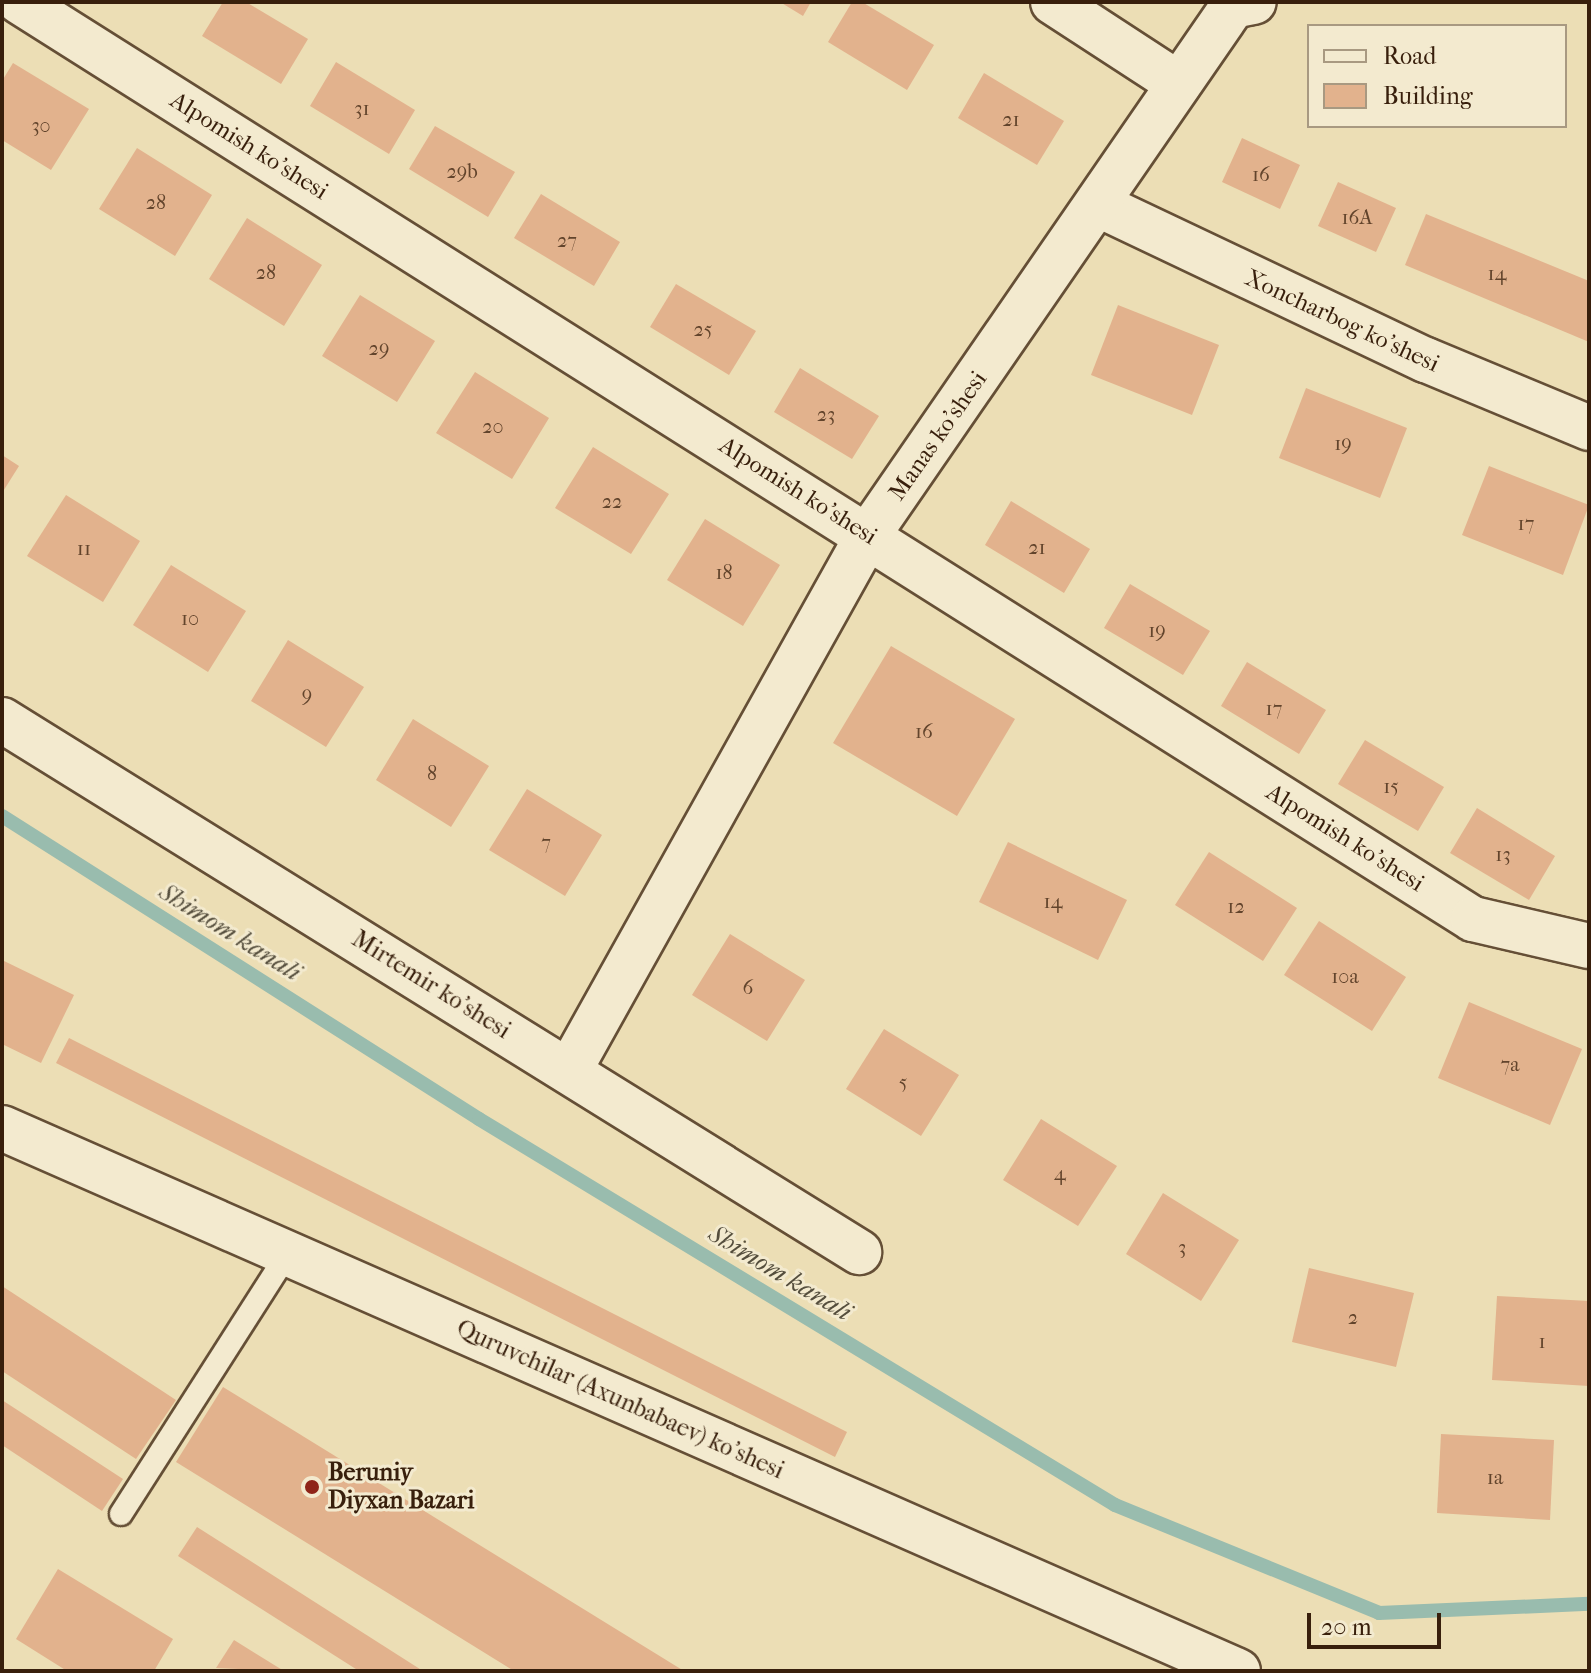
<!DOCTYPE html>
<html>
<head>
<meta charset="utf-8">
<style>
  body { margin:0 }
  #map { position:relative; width:1591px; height:1673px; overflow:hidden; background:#ecdeb5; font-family:"IM FELL French Canon",serif }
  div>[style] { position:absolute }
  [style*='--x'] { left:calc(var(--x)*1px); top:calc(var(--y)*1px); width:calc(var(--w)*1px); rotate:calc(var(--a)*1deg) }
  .stream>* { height:14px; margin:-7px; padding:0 7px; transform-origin:7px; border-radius:7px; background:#99bcae }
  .building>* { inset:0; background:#e2b28d }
  .roads { filter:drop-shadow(2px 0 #654f36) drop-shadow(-2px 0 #654f36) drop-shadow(0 2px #654f36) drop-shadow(0 -2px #654f36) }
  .service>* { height:22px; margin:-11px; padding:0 11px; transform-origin:11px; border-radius:11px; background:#f3eacf }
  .minor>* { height:44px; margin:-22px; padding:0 22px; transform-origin:22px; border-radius:22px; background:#f3eacf }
  .secondary>* { height:44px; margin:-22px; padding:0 22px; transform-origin:22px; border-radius:22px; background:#f3eacf }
  .dots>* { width:22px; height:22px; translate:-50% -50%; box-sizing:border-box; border:4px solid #f3eacf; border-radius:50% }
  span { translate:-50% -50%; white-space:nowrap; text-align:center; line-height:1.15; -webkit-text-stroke:6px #f3eacf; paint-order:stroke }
  .number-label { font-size:20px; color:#62442c }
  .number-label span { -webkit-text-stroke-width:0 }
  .street-label { font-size:24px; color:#381f0c }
  .poi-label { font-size:24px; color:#381f0c; font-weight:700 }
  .left { translate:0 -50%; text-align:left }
  .water-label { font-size:26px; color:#554e3d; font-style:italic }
  .frame { position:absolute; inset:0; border:4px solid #381f0c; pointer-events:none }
  .legend { position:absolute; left:1307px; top:24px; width:260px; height:104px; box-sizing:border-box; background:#f3eacf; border:2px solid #a89981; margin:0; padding:10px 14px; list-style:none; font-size:24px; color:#381f0c }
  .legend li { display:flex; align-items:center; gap:16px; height:40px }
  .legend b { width:40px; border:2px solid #a89981 }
  .scale { position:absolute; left:1307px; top:1613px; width:134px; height:36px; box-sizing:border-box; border:4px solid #381f0c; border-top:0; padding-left:10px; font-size:24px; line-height:28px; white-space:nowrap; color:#381f0c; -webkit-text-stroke:6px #f3eacf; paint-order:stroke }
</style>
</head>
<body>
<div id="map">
  <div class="stream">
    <i style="--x:2;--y:816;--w:565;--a:32.42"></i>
    <i style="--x:479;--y:1119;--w:744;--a:31.25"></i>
    <i style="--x:1115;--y:1505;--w:285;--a:22.2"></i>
    <i style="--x:1379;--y:1613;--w:210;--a:-2.5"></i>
  </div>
  <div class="building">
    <i style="clip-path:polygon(223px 2px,246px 2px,308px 39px,281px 84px,202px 36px)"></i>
    <i style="clip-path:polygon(780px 2px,811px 2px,803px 16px)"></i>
    <i style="clip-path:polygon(852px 2px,862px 2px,934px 45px,907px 90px,828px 42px)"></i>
    <i style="clip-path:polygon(336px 62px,415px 110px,389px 154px,310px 106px)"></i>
    <i style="clip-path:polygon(13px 63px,89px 109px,51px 170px,2px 140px,2px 81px)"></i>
    <i style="clip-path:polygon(984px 73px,1064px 121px,1037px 165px,958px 118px)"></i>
    <i style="clip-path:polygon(435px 126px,515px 172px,488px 217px,409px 169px)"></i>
    <i style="clip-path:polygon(1242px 138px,1300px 165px,1280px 209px,1222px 182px)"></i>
    <i style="clip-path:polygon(137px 148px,212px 195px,175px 256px,99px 209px)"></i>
    <i style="clip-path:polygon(1338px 182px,1396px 208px,1376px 252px,1318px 226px)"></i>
    <i style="clip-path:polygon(541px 194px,620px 242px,594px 286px,514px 238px)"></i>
    <i style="clip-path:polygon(1426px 214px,1589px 281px,1589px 342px,1405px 265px)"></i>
    <i style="clip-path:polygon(247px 218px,322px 265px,284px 326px,209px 279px)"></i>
    <i style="clip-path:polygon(676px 284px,756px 331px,729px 375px,650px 327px)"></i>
    <i style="clip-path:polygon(360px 295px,435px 341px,397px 402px,322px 356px)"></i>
    <i style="clip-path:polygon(1118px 305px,1219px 345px,1192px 415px,1091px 375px)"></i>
    <i style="clip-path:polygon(800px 368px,879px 416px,852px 459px,774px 412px)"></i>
    <i style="clip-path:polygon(475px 372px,549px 418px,512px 479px,436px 433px)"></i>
    <i style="clip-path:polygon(1306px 388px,1407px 428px,1380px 498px,1279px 458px)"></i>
    <i style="clip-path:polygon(593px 447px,669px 494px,631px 554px,555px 508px)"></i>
    <i style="clip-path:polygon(2px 455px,19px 466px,2px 493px)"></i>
    <i style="clip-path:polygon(1489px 466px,1589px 505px,1563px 575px,1462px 535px)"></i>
    <i style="clip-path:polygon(66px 495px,140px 541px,103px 602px,27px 556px)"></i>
    <i style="clip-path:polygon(1011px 501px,1090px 549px,1064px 593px,985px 545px)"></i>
    <i style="clip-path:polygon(705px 519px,780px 565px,743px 626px,667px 580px)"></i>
    <i style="clip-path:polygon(171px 565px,246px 611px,208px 672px,133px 625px)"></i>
    <i style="clip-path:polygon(1130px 584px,1210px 631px,1183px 675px,1104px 628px)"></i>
    <i style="clip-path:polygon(288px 640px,364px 687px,326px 747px,251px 701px)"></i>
    <i style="clip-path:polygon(891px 646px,1015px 719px,957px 816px,833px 743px)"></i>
    <i style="clip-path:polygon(1247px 662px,1326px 710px,1299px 754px,1221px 706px)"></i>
    <i style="clip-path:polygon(413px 719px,489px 766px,451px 827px,376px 780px)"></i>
    <i style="clip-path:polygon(1365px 740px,1444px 787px,1418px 831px,1338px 784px)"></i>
    <i style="clip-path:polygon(527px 789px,602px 835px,565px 896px,489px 850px)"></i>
    <i style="clip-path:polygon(1477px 808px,1555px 856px,1529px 900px,1450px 853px)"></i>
    <i style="clip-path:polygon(1008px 842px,1127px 900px,1098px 960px,979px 902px)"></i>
    <i style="clip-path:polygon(1209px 852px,1297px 908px,1263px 961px,1175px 905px)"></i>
    <i style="clip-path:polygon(1319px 921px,1406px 977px,1372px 1031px,1284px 975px)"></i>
    <i style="clip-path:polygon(730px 934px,805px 980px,767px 1041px,692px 995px)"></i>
    <i style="clip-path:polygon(2px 960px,74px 995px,41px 1063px,2px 1044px)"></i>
    <i style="clip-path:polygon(1469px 1002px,1582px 1049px,1550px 1125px,1438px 1078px)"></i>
    <i style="clip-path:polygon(884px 1029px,959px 1075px,921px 1136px,846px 1089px)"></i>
    <i style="clip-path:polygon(69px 1038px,847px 1432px,835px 1457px,56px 1063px)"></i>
    <i style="clip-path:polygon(1041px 1119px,1117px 1166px,1078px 1226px,1003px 1180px)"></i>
    <i style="clip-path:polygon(1163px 1193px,1239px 1240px,1201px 1301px,1126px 1254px)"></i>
    <i style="clip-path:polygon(1309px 1268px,1414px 1293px,1396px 1367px,1292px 1342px)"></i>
    <i style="clip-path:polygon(2px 1286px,176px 1400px,136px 1459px,2px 1371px)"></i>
    <i style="clip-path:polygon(1497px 1296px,1589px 1301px,1589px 1386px,1492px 1380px)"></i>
    <i style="clip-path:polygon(223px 1387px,684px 1671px,514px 1671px,176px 1462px)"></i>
    <i style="clip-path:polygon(2px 1400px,123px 1479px,102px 1511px,2px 1445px)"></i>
    <i style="clip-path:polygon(1441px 1434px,1554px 1440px,1550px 1520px,1437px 1513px)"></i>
    <i style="clip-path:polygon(197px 1527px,423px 1671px,359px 1671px,178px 1556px)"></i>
    <i style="clip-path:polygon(58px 1569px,173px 1639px,154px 1671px,67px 1671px,16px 1639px)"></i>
    <i style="clip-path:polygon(234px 1640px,284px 1671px,216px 1668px)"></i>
  </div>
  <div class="roads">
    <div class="service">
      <i style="--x:121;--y:1514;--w:308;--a:-57.4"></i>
    </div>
    <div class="minor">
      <i style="--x:20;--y:2;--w:1718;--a:32.26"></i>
      <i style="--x:1473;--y:919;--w:119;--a:13.1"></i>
      <i style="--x:1053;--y:2;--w:150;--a:33.1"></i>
      <i style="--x:1099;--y:205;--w:362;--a:25.4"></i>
      <i style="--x:1426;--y:360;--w:177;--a:22.6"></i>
      <i style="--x:2;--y:720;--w:1009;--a:31.83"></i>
      <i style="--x:569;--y:1071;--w:614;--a:-60.85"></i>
      <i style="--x:868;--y:535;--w:643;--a:-55.4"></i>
      <i style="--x:1233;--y:6;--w:21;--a:-11"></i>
    </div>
    <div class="secondary">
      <i style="--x:2;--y:1128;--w:1350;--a:23.72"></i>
    </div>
  </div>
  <div class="dots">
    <i style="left:312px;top:1487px;background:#8f2418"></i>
  </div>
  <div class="number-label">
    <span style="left:362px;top:108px">31</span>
    <span style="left:1011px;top:119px">21</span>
    <span style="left:41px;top:125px">30</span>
    <span style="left:462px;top:171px">29b</span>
    <span style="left:1261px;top:174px">16</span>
    <span style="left:156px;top:202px">28</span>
    <span style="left:1357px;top:217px">16A</span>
    <span style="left:567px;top:240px">27</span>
    <span style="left:266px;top:272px">28</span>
    <span style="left:1497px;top:273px">14</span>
    <span style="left:703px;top:329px">25</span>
    <span style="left:379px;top:348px">29</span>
    <span style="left:826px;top:414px">23</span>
    <span style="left:493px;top:426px">20</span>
    <span style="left:1343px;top:443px">19</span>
    <span style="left:612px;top:501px">22</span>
    <span style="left:1526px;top:523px">17</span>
    <span style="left:1037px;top:547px">21</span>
    <span style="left:84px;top:548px">11</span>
    <span style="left:724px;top:572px">18</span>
    <span style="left:190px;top:618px">10</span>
    <span style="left:1157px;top:630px">19</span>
    <span style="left:307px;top:694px">9</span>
    <span style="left:1274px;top:708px">17</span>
    <span style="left:924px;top:731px">16</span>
    <span style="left:432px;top:773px">8</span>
    <span style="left:1391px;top:786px">15</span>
    <span style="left:546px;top:842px">7</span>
    <span style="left:1503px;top:854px">13</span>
    <span style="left:1053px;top:901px">14</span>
    <span style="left:1236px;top:906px">12</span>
    <span style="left:1345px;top:976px">10a</span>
    <span style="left:748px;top:987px">6</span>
    <span style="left:1510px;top:1064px">7a</span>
    <span style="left:903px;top:1082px">5</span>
    <span style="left:1060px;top:1173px">4</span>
    <span style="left:1182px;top:1247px">3</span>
    <span style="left:1353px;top:1317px">2</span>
    <span style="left:1542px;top:1341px">1</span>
    <span style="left:1495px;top:1477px">1a</span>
  </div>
  <div class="street-label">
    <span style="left:249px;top:146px;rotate:32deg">Alpomish ko'shesi</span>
    <span style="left:1342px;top:321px;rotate:25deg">Xoncharbog ko'shesi</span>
    <span style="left:938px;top:436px;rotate:-55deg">Manas ko'shesi</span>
    <span style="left:798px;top:491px;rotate:32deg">Alpomish ko'shesi</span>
    <span style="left:1345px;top:838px;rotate:32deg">Alpomish ko'shesi</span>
    <span style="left:431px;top:985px;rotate:32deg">Mirtemir ko'shesi</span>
    <span style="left:620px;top:1400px;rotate:24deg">Quruvchilar (Axunbabaev) ko'shesi</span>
  </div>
  <div class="poi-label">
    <span class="left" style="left:328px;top:1487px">Beruniy<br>Diyxan Bazari</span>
  </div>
  <div class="water-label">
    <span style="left:230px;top:932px;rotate:32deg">Shimom kanali</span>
    <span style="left:780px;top:1273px;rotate:31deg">Shimom kanali</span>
  </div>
  <div class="frame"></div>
  <ul class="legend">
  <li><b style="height:10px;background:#f3eacf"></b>Road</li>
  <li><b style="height:22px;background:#e2b28d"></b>Building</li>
  </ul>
  <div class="scale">20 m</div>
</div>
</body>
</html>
